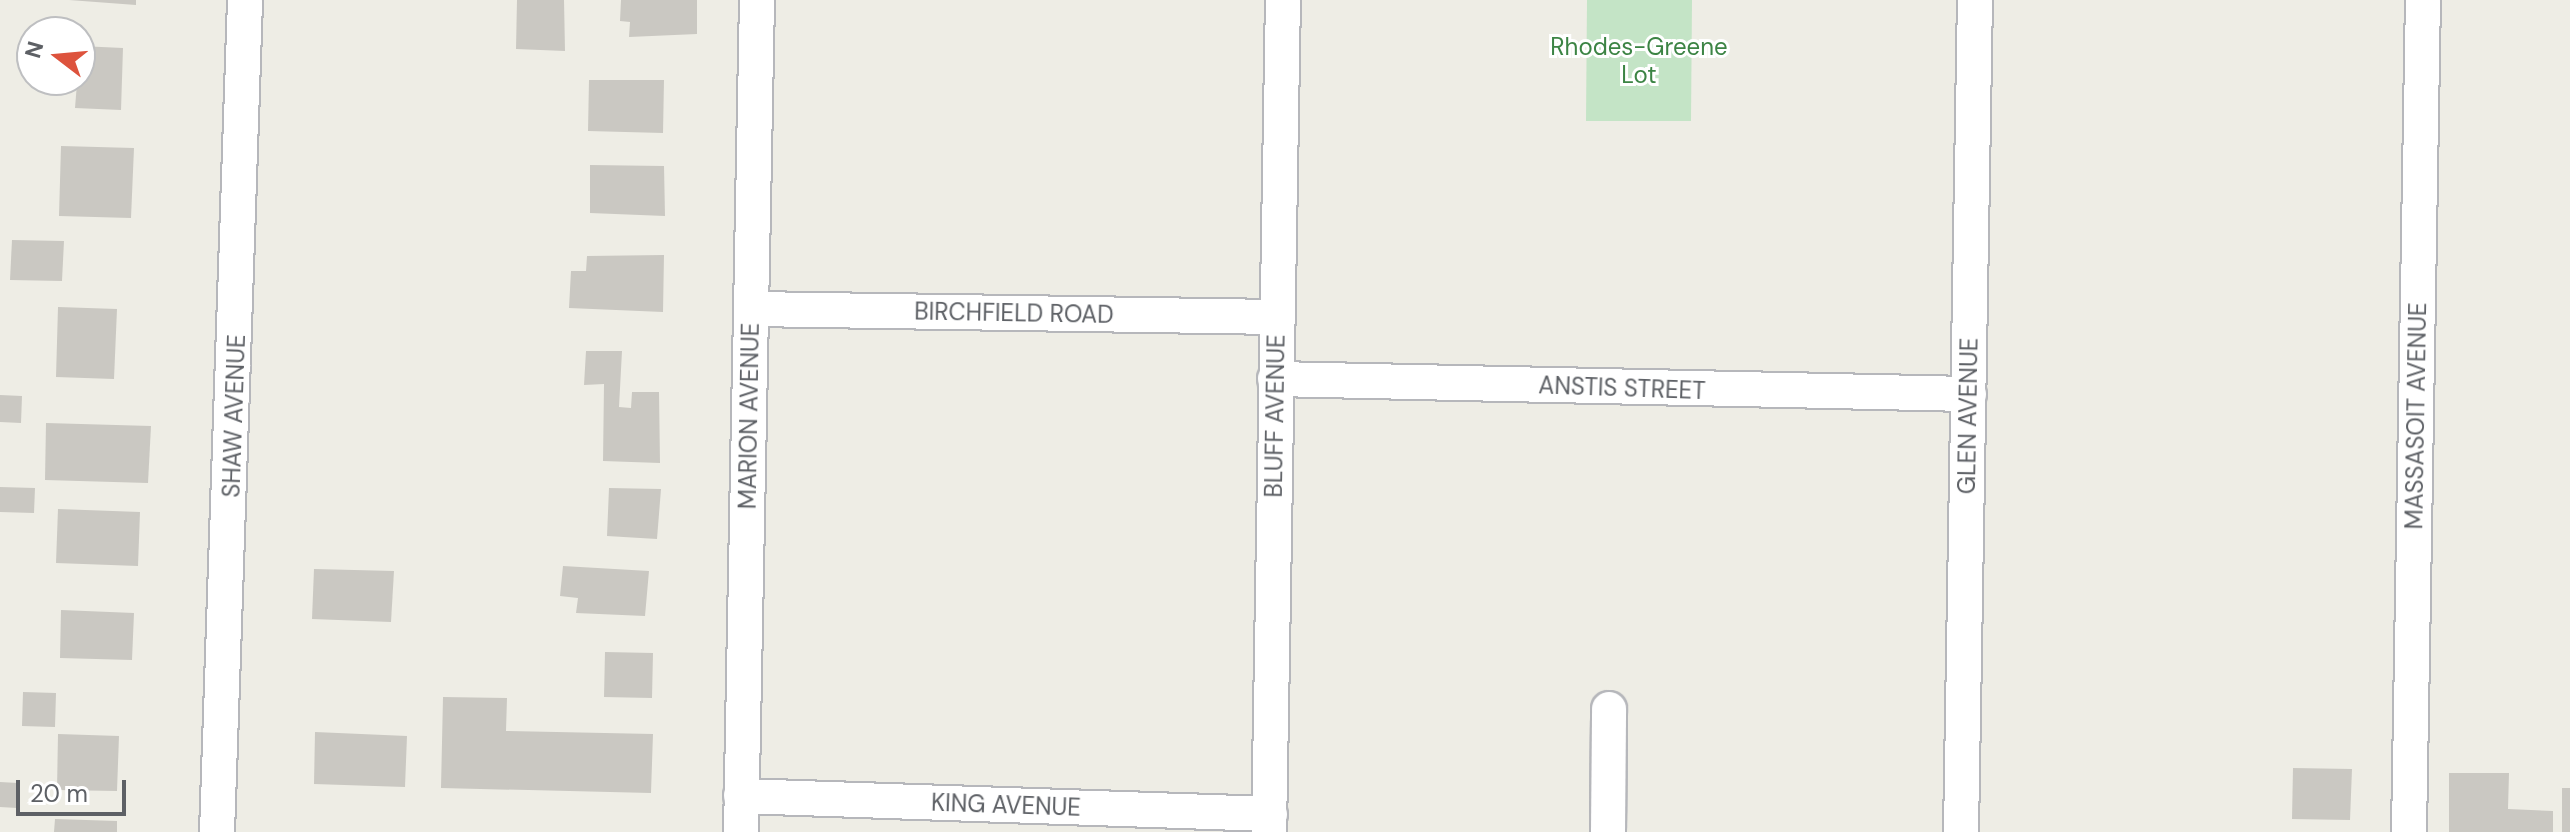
<!DOCTYPE html>
<html>
<head>
<meta charset="utf-8">
<style>
  body { margin:0 }
  #map { position:relative; width:2570px; height:832px; overflow:hidden; background:#eeede5; font-family:"DM Sans",sans-serif }
  div>[style] { position:absolute }
  [style*='--x'] { left:calc(var(--x)*1px); top:calc(var(--y)*1px); width:calc(var(--w)*1px); rotate:calc(var(--a)*1deg) }
  .green>* { inset:0; background:#c4e4c6 }
  .building>* { inset:0; background:#cac8c2 }
  .roads { filter:drop-shadow(2px 0 #b6b7bb) drop-shadow(-2px 0 #b6b7bb) drop-shadow(0 2px #b6b7bb) drop-shadow(0 -2px #b6b7bb) }
  .minor>* { height:34px; margin:-17px; padding:0 17px; transform-origin:17px; border-radius:17px; background:#fff }
  span { translate:-50% -50%; white-space:nowrap; text-align:center; line-height:1.15; -webkit-text-stroke:6px #fff; paint-order:stroke }
  .park-label { font-size:24px; color:#3c8444 }
  .street-label { font-size:24px; color:#5d6065 }
  .north { position:absolute; left:16px; top:16px; width:80px; height:80px; box-sizing:border-box; background:#fff; border:2px solid #bebfc1; border-radius:50%; rotate:286deg; font-size:22px; font-weight:700; line-height:32px; text-align:center; color:#5d6065 }
  .north::after { content:''; display:block; margin:auto; width:28px; height:36px; background:#dd533d; clip-path:polygon(50% 0,100% 100%,50% 72%,0 100%) }
  .scale { position:absolute; left:16px; top:780px; width:110px; height:36px; box-sizing:border-box; border:4px solid #5d6065; border-top:0; padding-left:10px; font-size:24px; line-height:28px; white-space:nowrap; color:#5d6065; -webkit-text-stroke:6px #fff; paint-order:stroke }
</style>
</head>
<body>
<div id="map">
  <div class="green">
    <i style="clip-path:polygon(1587px 0,1692px 0,1691px 121px,1586px 121px)"></i>
  </div>
  <div class="building">
    <i style="clip-path:polygon(69px 0,136px 0,136px 5px)"></i>
    <i style="clip-path:polygon(517px 0,564px 0,565px 51px,516px 49px)"></i>
    <i style="clip-path:polygon(621px 0,697px 0,697px 34px,629px 37px,630px 22px,620px 21px)"></i>
    <i style="clip-path:polygon(80px 46px,123px 48px,121px 110px,75px 108px)"></i>
    <i style="clip-path:polygon(589px 80px,664px 80px,663px 133px,588px 131px)"></i>
    <i style="clip-path:polygon(61px 146px,134px 148px,131px 218px,59px 216px)"></i>
    <i style="clip-path:polygon(590px 165px,664px 166px,665px 216px,590px 213px)"></i>
    <i style="clip-path:polygon(12px 240px,64px 241px,62px 281px,10px 280px)"></i>
    <i style="clip-path:polygon(664px 255px,663px 312px,569px 308px,571px 271px,586px 271px,587px 256px)"></i>
    <i style="clip-path:polygon(58px 307px,117px 309px,114px 379px,56px 377px)"></i>
    <i style="clip-path:polygon(586px 351px,622px 351px,619px 407px,631px 408px,632px 392px,659px 392px,660px 463px,603px 461px,604px 384px,584px 385px)"></i>
    <i style="clip-path:polygon(0 395px,22px 396px,21px 423px,0 422px)"></i>
    <i style="clip-path:polygon(46px 423px,151px 426px,148px 483px,45px 480px)"></i>
    <i style="clip-path:polygon(0 487px,35px 488px,34px 513px,0 512px)"></i>
    <i style="clip-path:polygon(609px 488px,661px 489px,657px 539px,607px 536px)"></i>
    <i style="clip-path:polygon(58px 509px,140px 512px,138px 566px,56px 563px)"></i>
    <i style="clip-path:polygon(563px 566px,649px 571px,645px 616px,576px 613px,578px 598px,560px 596px)"></i>
    <i style="clip-path:polygon(314px 569px,394px 571px,391px 622px,312px 619px)"></i>
    <i style="clip-path:polygon(61px 610px,134px 613px,132px 660px,60px 658px)"></i>
    <i style="clip-path:polygon(605px 652px,653px 653px,652px 698px,604px 697px)"></i>
    <i style="clip-path:polygon(23px 692px,56px 693px,55px 727px,22px 726px)"></i>
    <i style="clip-path:polygon(443px 697px,507px 698px,506px 731px,653px 734px,651px 793px,441px 788px)"></i>
    <i style="clip-path:polygon(315px 732px,407px 736px,405px 787px,314px 784px)"></i>
    <i style="clip-path:polygon(58px 734px,119px 736px,117px 791px,57px 790px)"></i>
    <i style="clip-path:polygon(2293px 768px,2352px 769px,2350px 820px,2292px 819px)"></i>
    <i style="clip-path:polygon(2449px 773px,2509px 773px,2508px 809px,2553px 811px,2553px 832px,2449px 832px)"></i>
    <i style="clip-path:polygon(0 782px,18px 783px,17px 808px,0 807px)"></i>
    <i style="clip-path:polygon(2562px 788px,2570px 788px,2570px 832px,2562px 832px)"></i>
    <i style="clip-path:polygon(55px 819px,117px 821px,117px 832px,54px 832px)"></i>
  </div>
  <div class="roads">
    <div class="minor">
      <i style="--x:751;--y:309;--w:525;--a:0.87"></i>
      <i style="--x:1275;--y:379;--w:694;--a:1.24"></i>
      <i style="--x:741;--y:796;--w:529;--a:1.95"></i>
      <i style="--x:217;--y:832;--w:832;--a:-88.07"></i>
      <i style="--x:741;--y:832;--w:832;--a:-88.9"></i>
      <i style="--x:1269;--y:832;--w:832;--a:-89.04"></i>
      <i style="--x:1608;--y:832;--w:123;--a:-89.5"></i>
      <i style="--x:1961;--y:832;--w:832;--a:-89.04"></i>
      <i style="--x:2409;--y:832;--w:832;--a:-89.04"></i>
    </div>
  </div>
  <div class="park-label">
    <span style="left:1639px;top:61px">Rhodes-Greene<br>Lot</span>
  </div>
  <div class="street-label">
    <span style="left:1014px;top:313px;rotate:1deg">BIRCHFIELD ROAD</span>
    <span style="left:1622px;top:388px;rotate:2deg">ANSTIS STREET</span>
    <span style="left:234px;top:416px;rotate:-88deg">SHAW AVENUE</span>
    <span style="left:749px;top:416px;rotate:-89deg">MARION AVENUE</span>
    <span style="left:1275px;top:416px;rotate:-89deg">BLUFF AVENUE</span>
    <span style="left:1968px;top:416px;rotate:-89deg">GLEN AVENUE</span>
    <span style="left:2416px;top:416px;rotate:-89deg">MASSASOIT AVENUE</span>
    <span style="left:1006px;top:805px;rotate:2deg">KING AVENUE</span>
  </div>
  <div class="north">N</div>
  <div class="scale">20 m</div>
</div>
</body>
</html>
